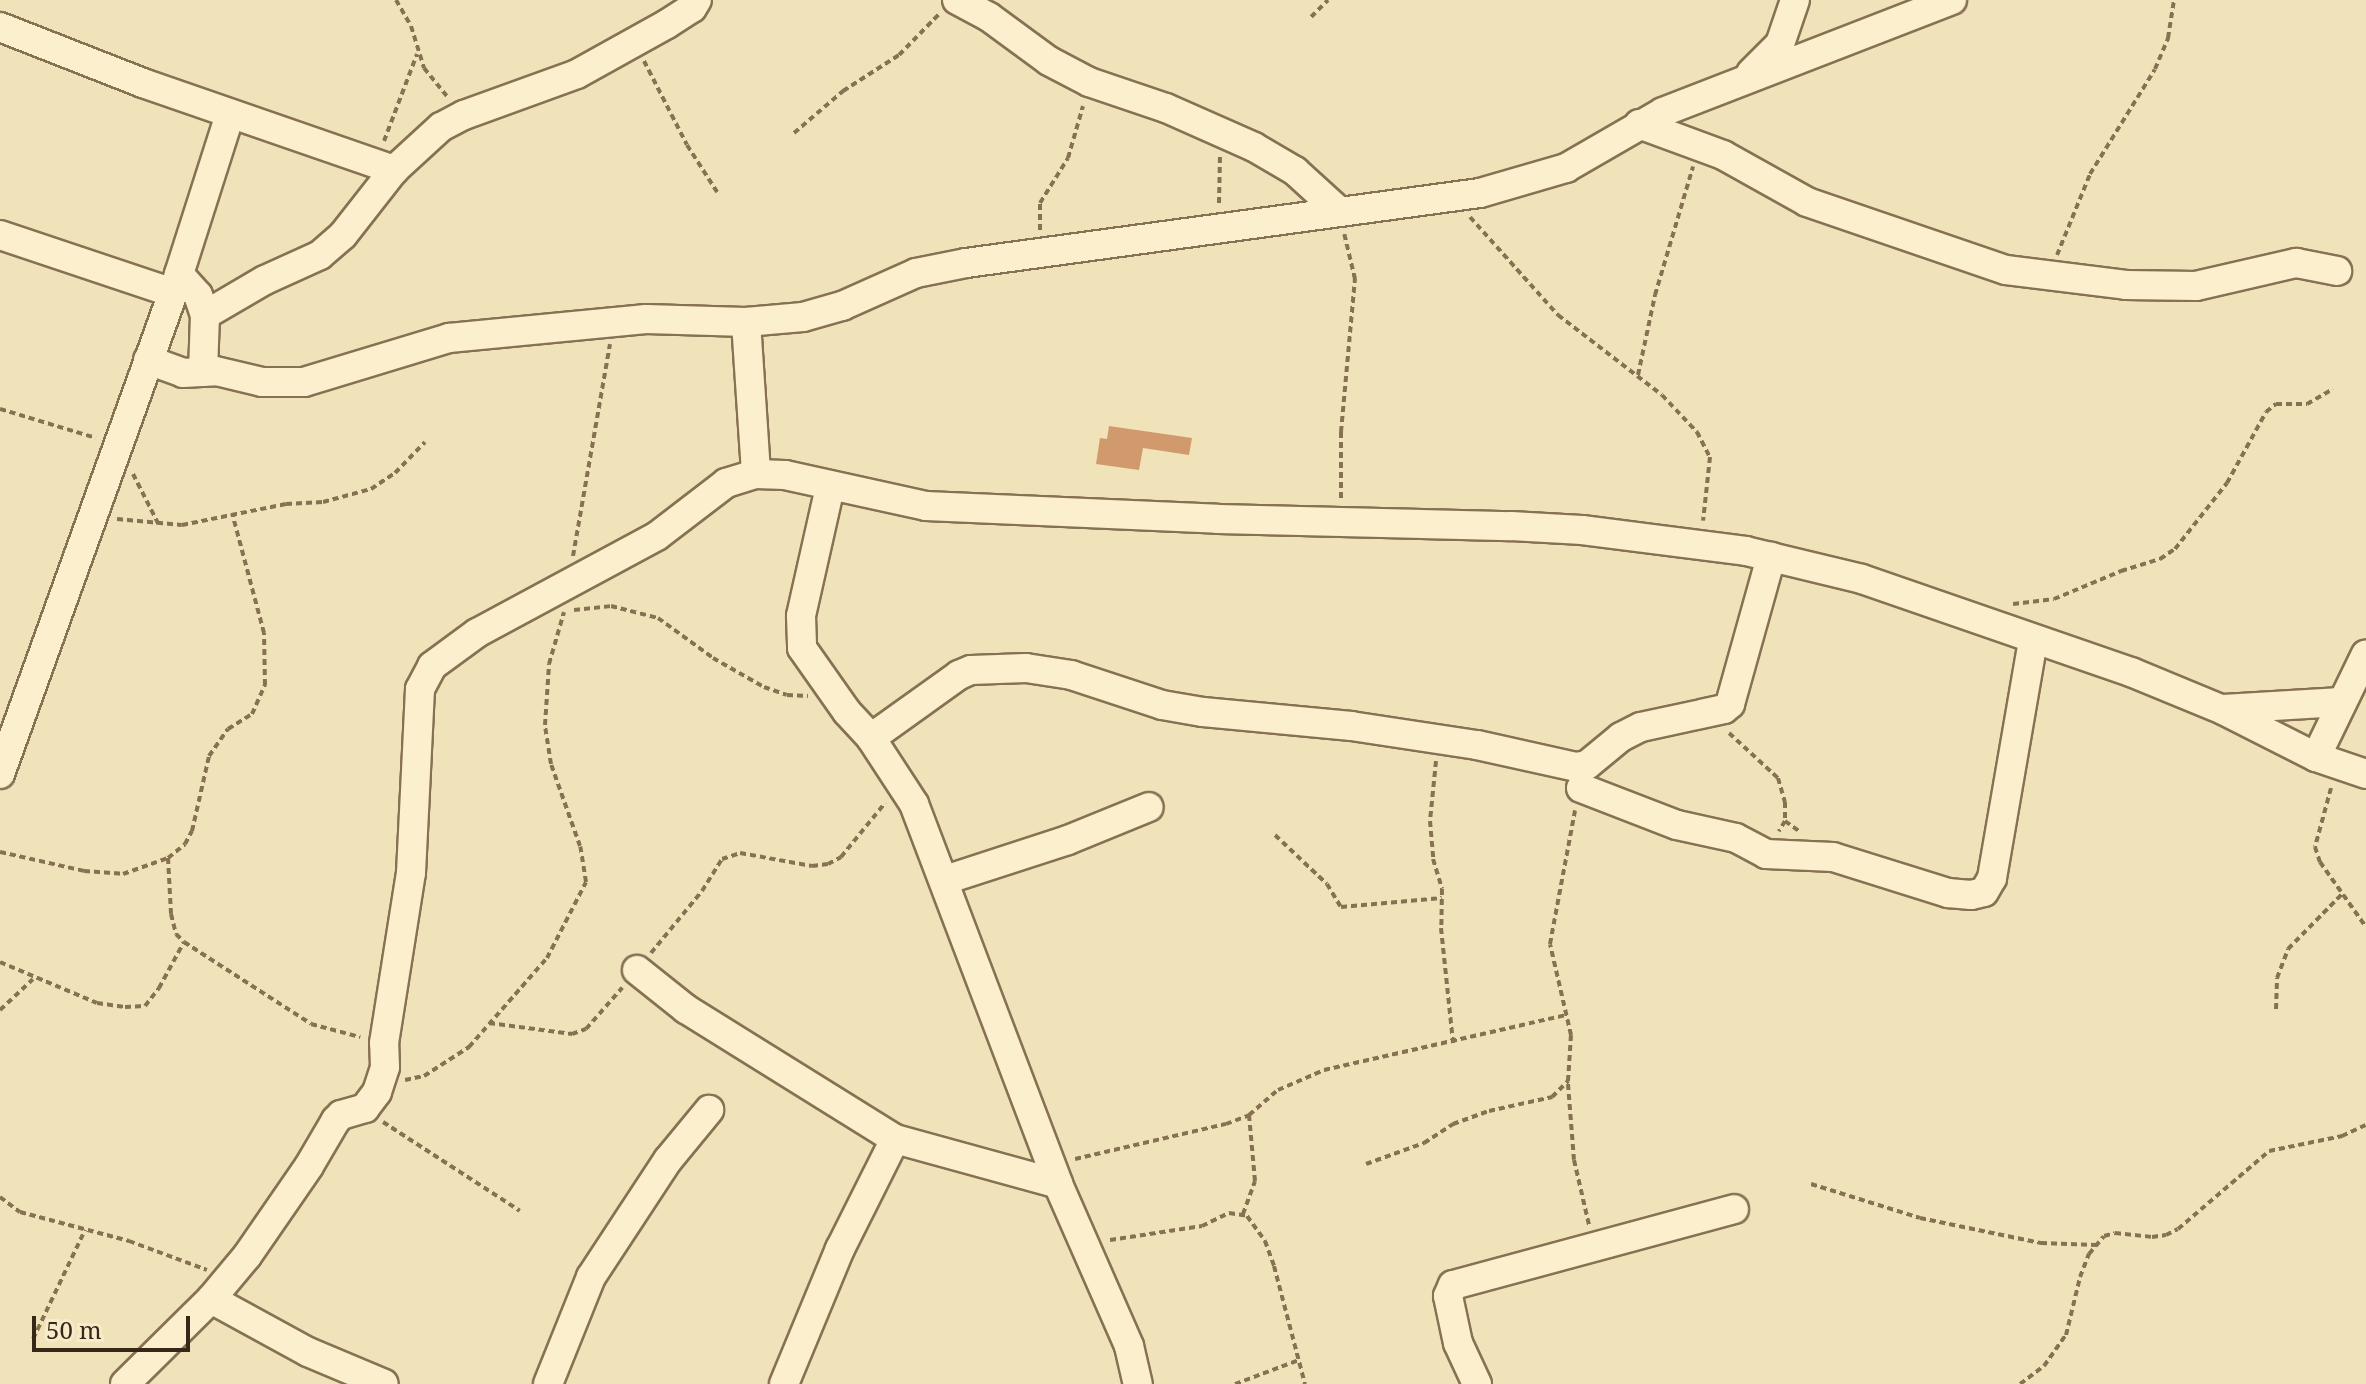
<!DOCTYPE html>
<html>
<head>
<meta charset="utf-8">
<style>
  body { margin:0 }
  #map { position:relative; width:2366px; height:1384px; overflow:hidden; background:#f0e2b9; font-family:"Noto Serif",serif }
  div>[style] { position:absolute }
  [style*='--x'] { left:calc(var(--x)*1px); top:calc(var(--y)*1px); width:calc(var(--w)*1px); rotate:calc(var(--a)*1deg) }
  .building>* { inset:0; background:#d09a6d }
  .path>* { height:4px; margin-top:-2px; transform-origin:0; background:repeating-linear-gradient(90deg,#877153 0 6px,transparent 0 10px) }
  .roads { filter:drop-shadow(2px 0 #877153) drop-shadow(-2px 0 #877153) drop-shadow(0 2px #877153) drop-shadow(0 -2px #877153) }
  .minor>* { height:28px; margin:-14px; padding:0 14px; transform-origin:14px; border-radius:14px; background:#fbefcd }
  span { translate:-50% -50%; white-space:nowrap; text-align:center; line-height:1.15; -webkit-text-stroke:6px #f7ebc9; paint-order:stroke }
  .scale { position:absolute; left:32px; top:1316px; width:158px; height:36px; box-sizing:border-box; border:4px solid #352819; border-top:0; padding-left:10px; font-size:24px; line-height:28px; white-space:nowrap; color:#352819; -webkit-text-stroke:6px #f7ebc9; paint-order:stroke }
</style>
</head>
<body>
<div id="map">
  <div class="building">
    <i style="clip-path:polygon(1109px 426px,1192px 438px,1189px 455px,1143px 448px,1139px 470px,1096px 464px,1100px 438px,1107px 439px)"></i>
  </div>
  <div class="path">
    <i style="--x:396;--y:0;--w:30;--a:60"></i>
    <i style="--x:411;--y:26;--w:44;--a:72.8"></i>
    <i style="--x:424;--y:68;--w:40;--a:51"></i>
    <i style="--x:1311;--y:17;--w:24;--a:-45"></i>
    <i style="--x:644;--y:61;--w:94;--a:62.9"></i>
    <i style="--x:687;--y:145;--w:56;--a:57.4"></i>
    <i style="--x:794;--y:133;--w:65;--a:-40.6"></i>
    <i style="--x:843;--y:91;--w:67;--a:-32.7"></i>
    <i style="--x:899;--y:55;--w:59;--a:-45.7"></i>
    <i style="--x:384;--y:141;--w:93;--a:-69.2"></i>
    <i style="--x:1219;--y:203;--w:47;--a:-88.8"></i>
    <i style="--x:1470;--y:217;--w:132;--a:48.1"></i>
    <i style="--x:1558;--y:315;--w:131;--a:37.6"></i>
    <i style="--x:1662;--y:395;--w:51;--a:46.6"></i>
    <i style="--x:1697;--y:432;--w:28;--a:63"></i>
    <i style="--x:1710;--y:457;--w:64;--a:96.2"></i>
    <i style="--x:1040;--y:230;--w:27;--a:-90"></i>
    <i style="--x:1040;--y:203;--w:53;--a:-58.1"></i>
    <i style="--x:1068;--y:158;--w:54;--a:-73.9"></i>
    <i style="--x:2057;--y:255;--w:87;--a:-67.8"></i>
    <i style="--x:2090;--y:174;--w:123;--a:-58.2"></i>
    <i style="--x:2155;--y:69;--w:34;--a:-67"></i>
    <i style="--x:2168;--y:38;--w:38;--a:-81"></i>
    <i style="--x:1638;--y:375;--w:82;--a:-78"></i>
    <i style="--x:1655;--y:295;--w:134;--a:-73.5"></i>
    <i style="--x:0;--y:409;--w:100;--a:16.8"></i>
    <i style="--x:133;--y:474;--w:57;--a:63"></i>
    <i style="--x:1341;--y:498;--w:66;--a:-90"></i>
    <i style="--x:1341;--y:432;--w:154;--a:-84.8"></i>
    <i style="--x:1355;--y:279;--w:47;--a:-103.4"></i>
    <i style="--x:117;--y:519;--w:65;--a:5.3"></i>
    <i style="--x:182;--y:525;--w:106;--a:-11.4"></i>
    <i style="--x:286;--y:504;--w:37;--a:-3"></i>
    <i style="--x:323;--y:502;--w:50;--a:-15.2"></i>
    <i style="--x:371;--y:489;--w:29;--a:-34"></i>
    <i style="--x:395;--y:473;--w:43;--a:-45.9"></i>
    <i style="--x:573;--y:556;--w:215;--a:-80.1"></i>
    <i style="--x:2013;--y:604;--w:41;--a:-7"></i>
    <i style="--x:2054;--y:599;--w:73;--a:-22.7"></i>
    <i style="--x:2121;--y:571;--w:41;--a:-17.1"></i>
    <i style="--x:2160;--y:559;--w:18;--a:-34"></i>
    <i style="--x:2175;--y:549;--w:84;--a:-51.8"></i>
    <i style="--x:2227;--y:483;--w:81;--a:-61.2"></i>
    <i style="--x:2266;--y:412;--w:13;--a:-39"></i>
    <i style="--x:2276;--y:404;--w:31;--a:0"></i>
    <i style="--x:2307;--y:404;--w:30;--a:-30"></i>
    <i style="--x:574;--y:610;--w:37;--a:-6"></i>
    <i style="--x:611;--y:606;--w:49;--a:14.3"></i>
    <i style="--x:658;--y:618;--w:68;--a:36"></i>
    <i style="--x:713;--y:658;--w:59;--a:29.6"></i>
    <i style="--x:764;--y:687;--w:24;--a:19"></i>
    <i style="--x:787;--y:695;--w:21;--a:3"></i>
    <i style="--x:1729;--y:733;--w:67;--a:42.6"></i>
    <i style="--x:1778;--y:778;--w:25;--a:74"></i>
    <i style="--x:1785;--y:802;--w:19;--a:90"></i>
    <i style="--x:1785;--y:821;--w:12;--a:121"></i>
    <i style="--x:1436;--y:761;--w:60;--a:95.7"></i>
    <i style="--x:1430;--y:821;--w:38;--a:85"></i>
    <i style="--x:1433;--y:859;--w:31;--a:73"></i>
    <i style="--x:1442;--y:889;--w:39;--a:91"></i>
    <i style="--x:1441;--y:928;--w:116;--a:84"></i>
    <i style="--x:2331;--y:788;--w:61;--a:105.2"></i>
    <i style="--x:2315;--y:847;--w:16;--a:72"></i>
    <i style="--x:2320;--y:862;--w:80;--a:54.7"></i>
    <i style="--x:1785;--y:821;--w:17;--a:36"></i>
    <i style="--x:1275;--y:835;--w:71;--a:43.3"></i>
    <i style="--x:1327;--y:884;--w:27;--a:59"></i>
    <i style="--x:1341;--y:907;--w:101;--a:-5.1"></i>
    <i style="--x:0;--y:852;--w:86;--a:12.7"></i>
    <i style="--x:84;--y:871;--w:39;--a:4"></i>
    <i style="--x:123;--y:874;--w:48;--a:-19.6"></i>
    <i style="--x:168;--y:858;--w:22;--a:-39"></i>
    <i style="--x:185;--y:844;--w:15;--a:-62"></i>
    <i style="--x:192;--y:831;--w:77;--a:-77.2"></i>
    <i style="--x:209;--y:756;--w:33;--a:-55"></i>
    <i style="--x:228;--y:729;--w:28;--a:-32"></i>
    <i style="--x:252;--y:714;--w:32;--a:-66"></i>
    <i style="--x:265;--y:685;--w:52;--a:-91.1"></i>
    <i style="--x:264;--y:633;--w:124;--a:-104.9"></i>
    <i style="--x:168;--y:858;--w:56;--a:86.9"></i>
    <i style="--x:171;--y:914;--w:21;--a:76"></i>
    <i style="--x:176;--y:934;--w:11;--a:45"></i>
    <i style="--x:184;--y:942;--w:151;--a:32.8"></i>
    <i style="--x:311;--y:1024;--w:51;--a:14.9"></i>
    <i style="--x:651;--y:953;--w:80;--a:-50.6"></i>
    <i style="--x:702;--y:891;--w:38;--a:-58"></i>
    <i style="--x:722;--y:859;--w:19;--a:-18"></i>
    <i style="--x:740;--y:853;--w:73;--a:10.2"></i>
    <i style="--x:812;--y:866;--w:16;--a:-7"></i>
    <i style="--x:828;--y:864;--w:15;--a:-28"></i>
    <i style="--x:841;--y:857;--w:70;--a:-50.8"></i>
    <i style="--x:0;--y:962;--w:105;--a:22.9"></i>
    <i style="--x:97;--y:1003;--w:28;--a:8"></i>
    <i style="--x:125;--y:1007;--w:20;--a:-3"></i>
    <i style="--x:145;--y:1006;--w:23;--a:-52"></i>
    <i style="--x:159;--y:988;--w:52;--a:-61.5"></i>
    <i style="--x:2276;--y:1009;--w:31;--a:-88"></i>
    <i style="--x:2277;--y:978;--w:31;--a:-69"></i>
    <i style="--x:2288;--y:949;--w:78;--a:-45.5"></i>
    <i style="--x:0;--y:1010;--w:45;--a:-43.2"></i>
    <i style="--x:489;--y:1023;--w:84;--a:7.5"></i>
    <i style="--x:572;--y:1034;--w:15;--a:-20"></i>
    <i style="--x:586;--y:1029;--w:55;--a:-48.7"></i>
    <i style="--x:405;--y:1080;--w:19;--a:-12"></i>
    <i style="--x:424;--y:1076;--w:54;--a:-32.8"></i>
    <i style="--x:469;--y:1047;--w:118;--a:-48.8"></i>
    <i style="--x:547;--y:958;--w:85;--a:-62.8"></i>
    <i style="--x:586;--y:882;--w:36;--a:-99"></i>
    <i style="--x:580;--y:846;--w:87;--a:-109.5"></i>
    <i style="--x:551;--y:764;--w:39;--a:-99"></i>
    <i style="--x:545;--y:725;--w:61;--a:-86.2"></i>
    <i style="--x:549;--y:664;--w:54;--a:-73.9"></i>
    <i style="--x:1568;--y:1084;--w:76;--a:85.5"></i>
    <i style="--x:1574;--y:1160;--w:67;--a:77"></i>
    <i style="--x:383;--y:1122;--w:163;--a:33"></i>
    <i style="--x:1075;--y:1159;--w:155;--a:-13.1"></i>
    <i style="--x:1226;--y:1124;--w:25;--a:-21"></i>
    <i style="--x:1249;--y:1115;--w:38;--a:-41"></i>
    <i style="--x:1278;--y:1090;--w:50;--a:-23.5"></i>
    <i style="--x:1324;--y:1070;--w:249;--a:-12.8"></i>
    <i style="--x:1366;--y:1164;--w:62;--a:-19.9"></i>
    <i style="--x:1424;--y:1143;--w:35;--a:-33"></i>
    <i style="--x:1453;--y:1124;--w:38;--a:-20"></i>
    <i style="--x:1489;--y:1111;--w:65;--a:-12.5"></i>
    <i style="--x:1552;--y:1097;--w:23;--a:-45"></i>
    <i style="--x:1568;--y:1081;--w:46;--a:-86.3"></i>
    <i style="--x:1571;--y:1035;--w:93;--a:-103"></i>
    <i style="--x:1550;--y:944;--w:136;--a:-79.4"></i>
    <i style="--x:1811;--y:1184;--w:114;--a:17.3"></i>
    <i style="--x:1920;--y:1218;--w:124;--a:11.7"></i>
    <i style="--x:2041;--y:1243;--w:55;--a:2.1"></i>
    <i style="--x:0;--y:1197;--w:25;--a:37"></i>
    <i style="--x:20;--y:1212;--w:113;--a:14.9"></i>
    <i style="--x:129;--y:1241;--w:83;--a:20.4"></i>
    <i style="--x:1243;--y:1214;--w:35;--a:-70"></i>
    <i style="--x:1255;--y:1181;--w:66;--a:-95.2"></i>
    <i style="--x:1110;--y:1240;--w:93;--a:-8.7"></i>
    <i style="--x:1202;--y:1226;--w:30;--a:-26"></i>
    <i style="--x:1229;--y:1213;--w:18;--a:9"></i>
    <i style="--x:1247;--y:1216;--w:31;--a:54"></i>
    <i style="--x:1265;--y:1241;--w:27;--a:70"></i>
    <i style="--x:1274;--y:1266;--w:122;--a:75.3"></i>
    <i style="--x:33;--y:1339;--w:121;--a:-64.5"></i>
    <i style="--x:1235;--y:1384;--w:68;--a:-20.6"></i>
    <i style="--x:2020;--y:1384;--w:30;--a:-37"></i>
    <i style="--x:2044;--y:1366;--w:38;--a:-55"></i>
    <i style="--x:2066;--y:1335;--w:60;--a:-76.4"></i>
    <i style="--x:2080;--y:1277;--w:25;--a:-69"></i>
    <i style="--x:2089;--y:1254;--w:23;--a:-50"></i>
    <i style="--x:2104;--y:1236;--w:11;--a:-15"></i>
    <i style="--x:2115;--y:1233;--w:37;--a:6"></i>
    <i style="--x:2152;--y:1237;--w:14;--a:-8"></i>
    <i style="--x:2166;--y:1235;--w:13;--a:-27"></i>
    <i style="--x:2178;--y:1229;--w:120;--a:-40.6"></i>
    <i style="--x:2269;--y:1151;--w:75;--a:-11.6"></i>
    <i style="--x:2342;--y:1136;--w:26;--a:-25"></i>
  </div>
  <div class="roads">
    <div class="minor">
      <i style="--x:957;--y:0;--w:36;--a:28"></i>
      <i style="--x:989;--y:17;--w:74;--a:36.3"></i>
      <i style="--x:1049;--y:61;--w:45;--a:27.7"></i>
      <i style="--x:1089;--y:82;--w:81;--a:18.7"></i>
      <i style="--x:1166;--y:108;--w:96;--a:23.9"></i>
      <i style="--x:1254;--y:147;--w:48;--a:30.3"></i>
      <i style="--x:1295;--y:171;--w:61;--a:42.3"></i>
      <i style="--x:0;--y:27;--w:154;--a:21.4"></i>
      <i style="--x:143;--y:83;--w:266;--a:19.1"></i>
      <i style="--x:1751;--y:73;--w:41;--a:-45"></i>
      <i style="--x:1780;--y:44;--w:46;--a:-71.2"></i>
      <i style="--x:1639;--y:124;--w:90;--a:20.3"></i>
      <i style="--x:1723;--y:155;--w:96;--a:29.2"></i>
      <i style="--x:1807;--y:202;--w:210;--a:18.9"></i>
      <i style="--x:2006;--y:270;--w:121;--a:7.1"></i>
      <i style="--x:2126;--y:285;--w:70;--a:0.8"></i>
      <i style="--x:2196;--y:286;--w:103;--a:-13"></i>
      <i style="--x:2296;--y:263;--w:42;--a:11"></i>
      <i style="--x:0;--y:235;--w:182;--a:18.5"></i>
      <i style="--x:179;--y:274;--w:28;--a:48"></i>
      <i style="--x:198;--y:295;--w:21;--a:71"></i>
      <i style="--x:205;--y:315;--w:57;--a:92"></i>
      <i style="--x:205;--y:315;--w:69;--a:-30.3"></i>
      <i style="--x:265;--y:280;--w:60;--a:-24.4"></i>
      <i style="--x:320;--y:255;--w:30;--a:-41"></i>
      <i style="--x:343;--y:235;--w:83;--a:-51.9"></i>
      <i style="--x:394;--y:170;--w:64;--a:-42.5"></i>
      <i style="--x:441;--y:127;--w:26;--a:-28"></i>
      <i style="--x:464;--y:115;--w:120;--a:-19.9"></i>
      <i style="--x:577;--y:74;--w:103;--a:-29.1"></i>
      <i style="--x:667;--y:24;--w:30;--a:-33"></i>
      <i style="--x:692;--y:8;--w:9;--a:-58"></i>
      <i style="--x:746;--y:322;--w:152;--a:86.2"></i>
      <i style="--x:148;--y:360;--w:37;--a:20"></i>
      <i style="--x:183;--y:373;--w:33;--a:-3"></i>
      <i style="--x:216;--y:371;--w:47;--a:13.4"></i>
      <i style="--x:262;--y:382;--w:42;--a:0"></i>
      <i style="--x:304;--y:382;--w:152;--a:-16.9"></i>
      <i style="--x:449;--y:338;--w:198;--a:-5.5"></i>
      <i style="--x:646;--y:319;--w:100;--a:1.7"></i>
      <i style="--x:746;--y:322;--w:57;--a:-5"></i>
      <i style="--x:803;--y:317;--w:41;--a:-15.8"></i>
      <i style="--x:842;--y:306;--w:81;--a:-24"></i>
      <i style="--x:916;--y:273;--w:51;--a:-11.3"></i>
      <i style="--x:966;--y:263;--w:519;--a:-7.76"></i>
      <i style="--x:1480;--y:193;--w:90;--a:-16.2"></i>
      <i style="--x:1566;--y:168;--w:112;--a:-30"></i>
      <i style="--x:1663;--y:112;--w:310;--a:-21.2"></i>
      <i style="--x:830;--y:487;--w:132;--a:102.7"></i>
      <i style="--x:801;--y:616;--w:32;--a:88"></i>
      <i style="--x:802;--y:648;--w:78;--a:54.9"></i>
      <i style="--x:847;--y:712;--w:35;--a:47"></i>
      <i style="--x:871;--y:738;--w:79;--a:56.9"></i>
      <i style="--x:914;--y:804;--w:406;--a:69.2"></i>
      <i style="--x:1058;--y:1184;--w:177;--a:66.3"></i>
      <i style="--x:1129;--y:1346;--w:39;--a:77"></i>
      <i style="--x:2223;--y:709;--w:118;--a:-3.4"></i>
      <i style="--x:871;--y:738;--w:108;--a:-35.6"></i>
      <i style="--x:959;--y:675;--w:13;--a:-23"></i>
      <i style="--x:971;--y:670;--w:55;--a:-2.1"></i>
      <i style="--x:1026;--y:668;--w:46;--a:8.8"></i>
      <i style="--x:1071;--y:675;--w:96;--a:18.2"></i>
      <i style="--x:1162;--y:705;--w:42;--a:9.7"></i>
      <i style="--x:1203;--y:712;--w:149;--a:5.4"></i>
      <i style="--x:1351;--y:726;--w:127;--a:8.6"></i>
      <i style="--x:1477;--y:745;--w:101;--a:12.5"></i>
      <i style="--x:1576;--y:767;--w:11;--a:-10"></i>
      <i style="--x:1587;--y:765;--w:44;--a:-39.5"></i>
      <i style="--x:1621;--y:737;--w:22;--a:-27"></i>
      <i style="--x:1641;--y:727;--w:85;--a:-12.2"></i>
      <i style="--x:1724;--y:709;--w:8;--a:-40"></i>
      <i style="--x:1730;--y:704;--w:153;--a:-74.4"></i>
      <i style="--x:2316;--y:757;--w:114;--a:-64.1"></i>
      <i style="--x:0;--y:774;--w:511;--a:-70.22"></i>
      <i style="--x:173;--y:293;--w:188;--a:-72.3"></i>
      <i style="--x:1581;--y:788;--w:103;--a:21.1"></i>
      <i style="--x:1677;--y:825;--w:60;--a:12.4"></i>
      <i style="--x:1736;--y:838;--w:34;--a:28"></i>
      <i style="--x:1766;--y:854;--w:67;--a:2.6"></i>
      <i style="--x:1833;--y:857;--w:121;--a:17.4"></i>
      <i style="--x:1948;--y:893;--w:23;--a:5"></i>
      <i style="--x:1971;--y:895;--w:13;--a:-13"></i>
      <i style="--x:1984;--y:892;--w:16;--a:-60"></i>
      <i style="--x:1992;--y:878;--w:241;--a:-80.2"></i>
      <i style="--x:945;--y:880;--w:129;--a:-18"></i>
      <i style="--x:1068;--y:840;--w:87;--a:-22.2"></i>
      <i style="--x:637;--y:970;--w:63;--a:38.5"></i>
      <i style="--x:686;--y:1009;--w:246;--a:31.9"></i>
      <i style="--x:895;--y:1139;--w:169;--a:15.4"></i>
      <i style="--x:211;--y:1299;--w:111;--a:28.7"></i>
      <i style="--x:308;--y:1352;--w:82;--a:22.8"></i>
      <i style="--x:125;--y:1384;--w:121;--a:-44.7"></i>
      <i style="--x:211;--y:1299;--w:56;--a:-50.1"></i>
      <i style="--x:247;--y:1256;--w:109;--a:-55.4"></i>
      <i style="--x:309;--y:1166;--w:53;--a:-59.6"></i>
      <i style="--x:336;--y:1120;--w:7;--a:-45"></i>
      <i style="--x:341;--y:1115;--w:25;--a:-16"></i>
      <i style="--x:365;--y:1108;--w:20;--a:-53"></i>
      <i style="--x:377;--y:1092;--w:26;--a:-72"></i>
      <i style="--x:385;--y:1067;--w:24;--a:-92"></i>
      <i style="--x:384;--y:1043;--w:172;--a:-81"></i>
      <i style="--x:411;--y:873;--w:184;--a:-87.2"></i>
      <i style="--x:420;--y:689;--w:26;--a:-62"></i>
      <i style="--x:432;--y:666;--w:56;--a:-36.3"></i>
      <i style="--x:477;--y:633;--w:204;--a:-28.3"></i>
      <i style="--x:657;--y:536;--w:87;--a:-37.5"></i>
      <i style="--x:726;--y:483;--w:31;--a:-17"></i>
      <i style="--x:756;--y:474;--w:29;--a:2"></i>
      <i style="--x:785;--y:475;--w:144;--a:12.4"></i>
      <i style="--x:926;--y:506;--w:292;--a:2.5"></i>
      <i style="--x:1218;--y:519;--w:293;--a:1.4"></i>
      <i style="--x:1511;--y:526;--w:71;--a:3.2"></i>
      <i style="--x:1582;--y:530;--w:165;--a:7.3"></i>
      <i style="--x:1746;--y:551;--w:119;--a:13.6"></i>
      <i style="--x:1862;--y:579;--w:285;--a:19.1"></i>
      <i style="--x:2131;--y:672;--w:100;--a:22.4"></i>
      <i style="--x:2223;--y:710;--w:104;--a:26.8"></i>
      <i style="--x:2316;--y:757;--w:53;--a:18.8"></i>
      <i style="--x:548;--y:1384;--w:115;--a:-68.1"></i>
      <i style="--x:591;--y:1277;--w:140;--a:-56.7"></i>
      <i style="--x:668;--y:1160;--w:65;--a:-50.6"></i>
      <i style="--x:784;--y:1384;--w:146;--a:-67.5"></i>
      <i style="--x:840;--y:1249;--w:123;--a:-63.4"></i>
      <i style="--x:1477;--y:1384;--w:45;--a:-114.9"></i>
      <i style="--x:1458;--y:1343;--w:48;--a:-102"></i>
      <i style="--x:1448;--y:1296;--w:12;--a:-66"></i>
      <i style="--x:1453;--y:1285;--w:291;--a:-15.1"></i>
    </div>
  </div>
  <div class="scale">50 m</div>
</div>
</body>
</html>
